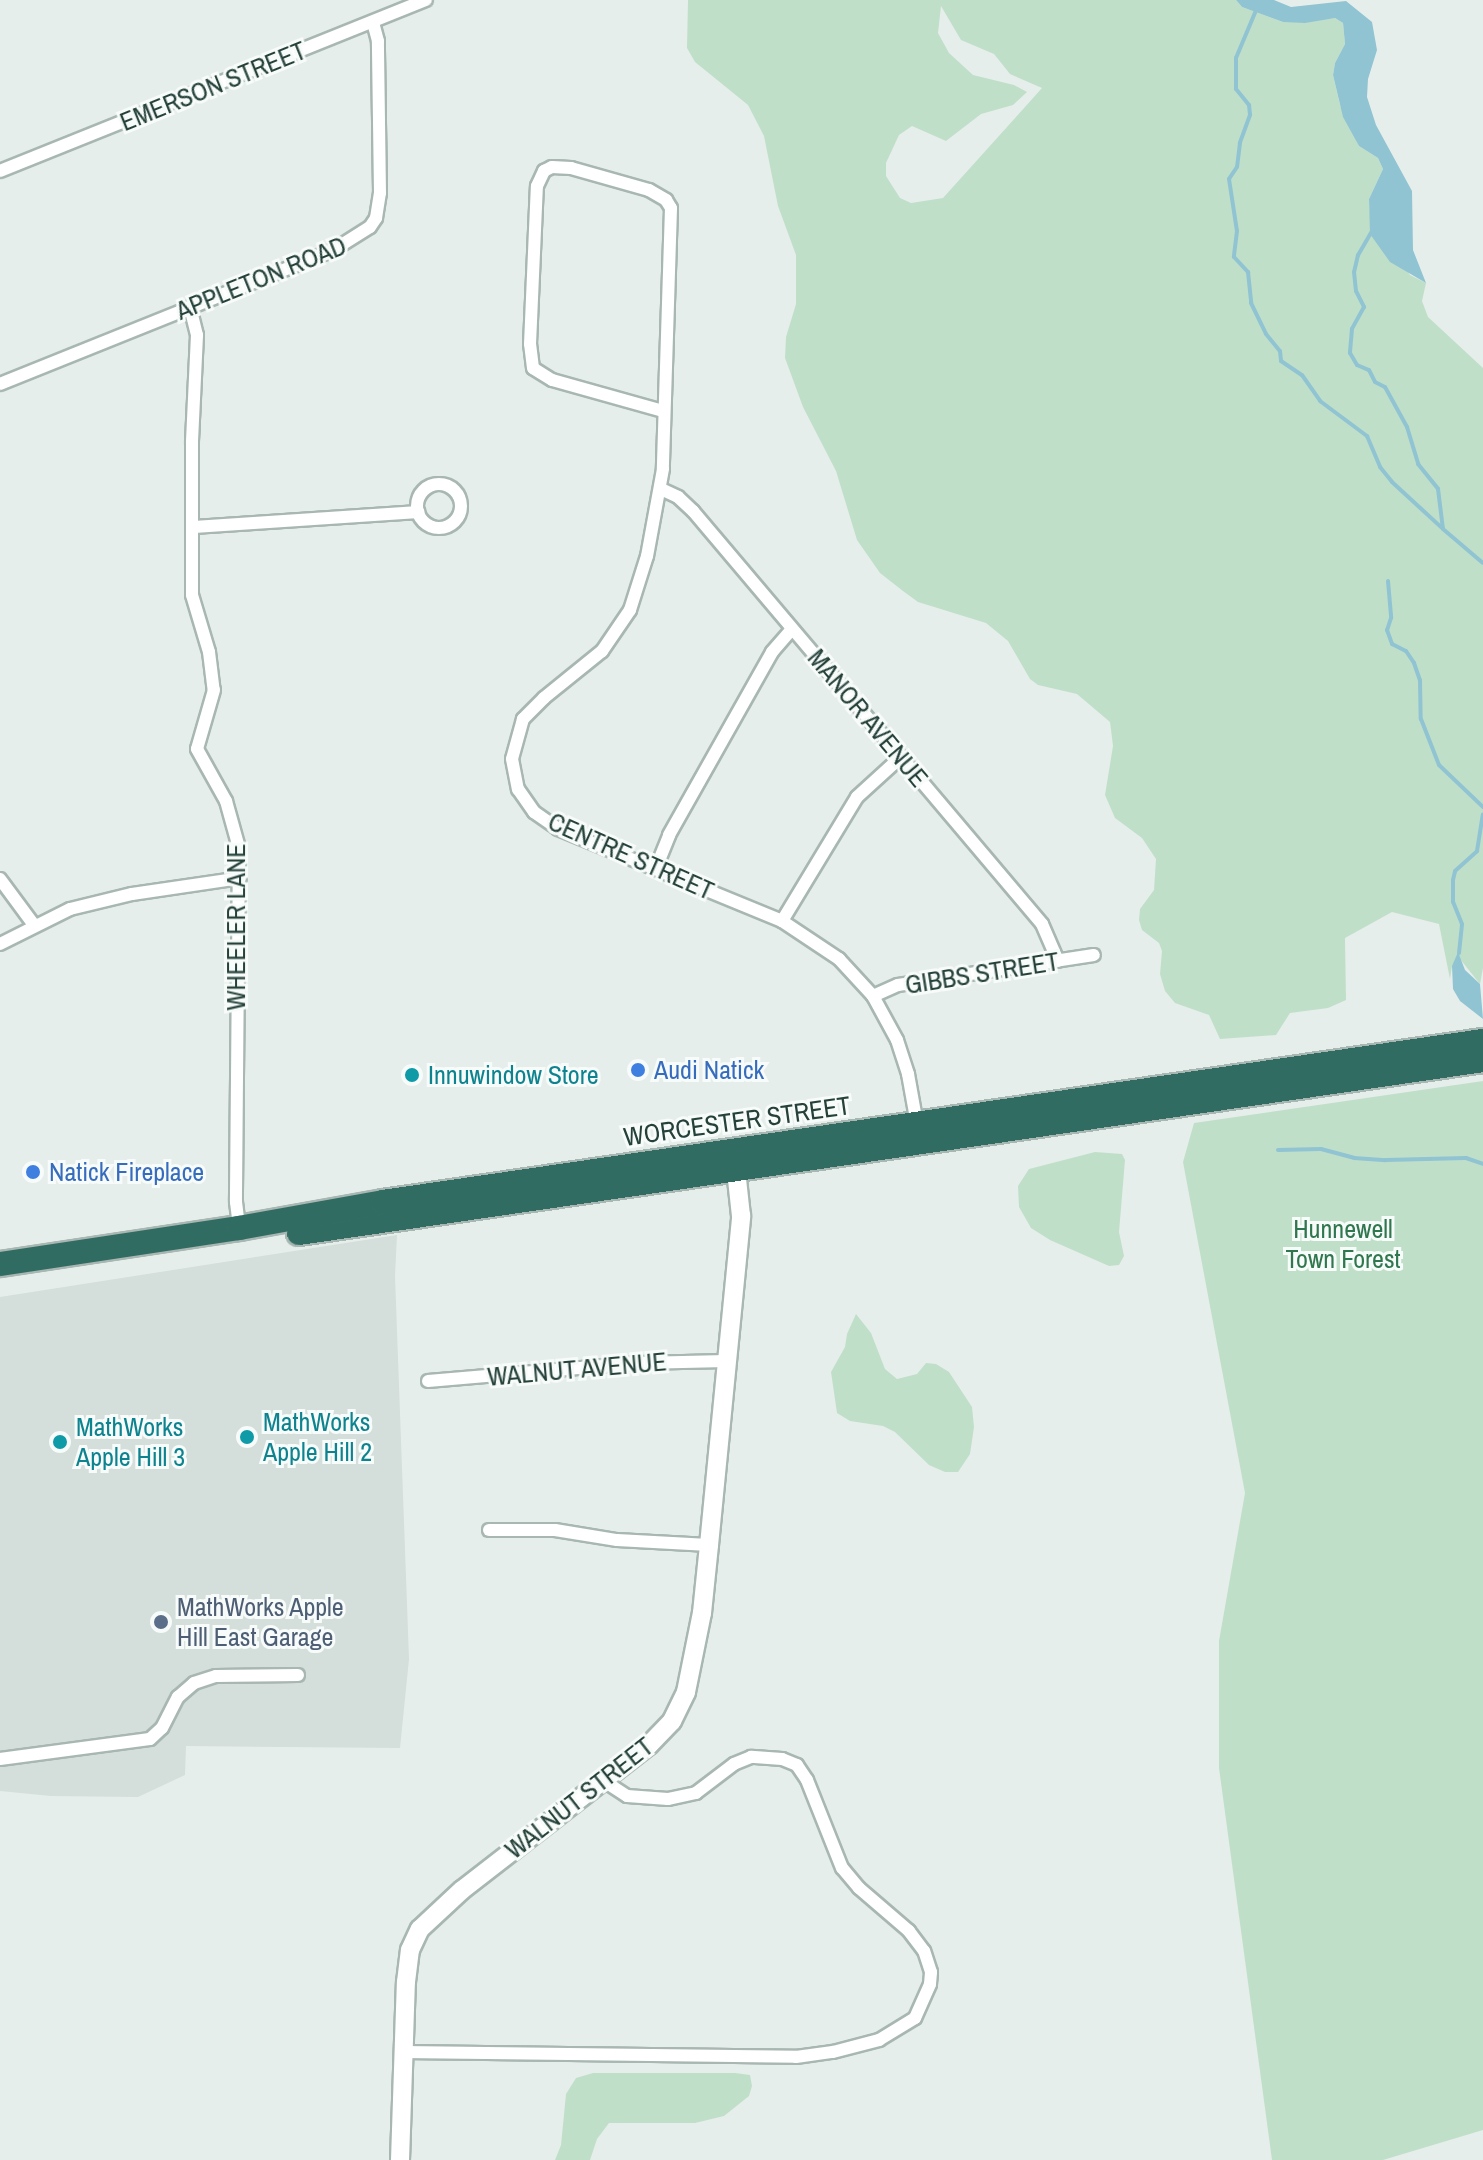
<!DOCTYPE html>
<html>
<head>
<meta charset="utf-8">
<style>
  body { margin:0 }
  #map { position:relative; width:1483px; height:2160px; overflow:hidden; background:#e6eeeb; font-family:"Archivo Narrow",sans-serif }
  div>[style] { position:absolute }
  [style*='--x'] { left:calc(var(--x)*1px); top:calc(var(--y)*1px); width:calc(var(--w)*1px); rotate:calc(var(--a)*1deg) }
  .built>* { inset:0; background:#d4deda }
  .green>* { inset:0; background:#c0dfc9 }
  .water>* { inset:0; background:#90c4d2 }
  .stream>* { height:4px; margin:-2px; padding:0 2px; transform-origin:2px; border-radius:2px; background:#90c4d2 }
  .roads { filter:drop-shadow(2px 0 #a8b7b2) drop-shadow(-2px 0 #a8b7b2) drop-shadow(0 2px #a8b7b2) drop-shadow(0 -2px #a8b7b2) }
  .street>* { height:12px; margin:-6px; padding:0 6px; transform-origin:6px; border-radius:6px; background:#fff }
  .street>.ring { margin:-6px; padding:0; box-sizing:content-box; background:none; border:12px solid #fff; border-radius:50% }
  .secondary>* { height:18px; margin:-9px; padding:0 9px; transform-origin:9px; border-radius:9px; background:#fff }
  .highway>* { height:24px; margin:-12px; padding:0 12px; transform-origin:12px; border-radius:12px; background:#316c63 }
  .dots>* { width:22px; height:22px; translate:-50% -50%; box-sizing:border-box; border:4px solid #f7fbf9; border-radius:50% }
  span { translate:-50% -50%; white-space:nowrap; text-align:center; line-height:1.15; -webkit-text-stroke:6px #f7fbf9; paint-order:stroke }
  .street-label { font-size:26px; color:#25413a }
  .shop-label { font-size:26px; color:#366cbe }
  .left { translate:0 -50%; text-align:left }
  .culture-label { font-size:26px; color:#0d838f }
  .park-label { font-size:26px; color:#2f774e }
  .service-label { font-size:26px; color:#4e5e75 }
</style>
</head>
<body>
<div id="map">
  <div class="built">
    <i style="clip-path:polygon(397px 1235px,395px 1276px,409px 1659px,400px 1748px,186px 1746px,185px 1775px,138px 1797px,51px 1796px,0 1791px,0 1297px)"></i>
  </div>
  <div class="green">
    <i style="clip-path:polygon(evenodd,688px 0,1236px 0,1242px 7px,1283px 22px,1335px 18px,1343px 23px,1345px 44px,1335px 63px,1333px 75px,1340px 105px,1359px 146px,1378px 158px,1383px 169px,1369px 199px,1370px 215px,1410px 275px,1426px 283px,1422px 301px,1428px 317px,1483px 368px,1483px 968px,1480px 984px,1460px 959px,1452px 966px,1450px 979px,1439px 924px,1392px 912px,1345px 938px,1346px 1000px,1328px 1008px,1290px 1013px,1276px 1035px,1220px 1039px,1209px 1015px,1175px 1003px,1165px 991px,1160px 974px,1162px 951px,1159px 943px,1142px 930px,1139px 920px,1140px 909px,1154px 890px,1156px 859px,1142px 838px,1115px 818px,1105px 795px,1113px 746px,1110px 722px,1077px 694px,1038px 685px,1030px 679px,1008px 641px,986px 623px,918px 602px,903px 591px,880px 573px,857px 540px,836px 471px,803px 407px,785px 358px,786px 337px,796px 304px,796px 255px,778px 206px,764px 136px,748px 105px,695px 62px,687px 48px,688px 0,941px 6px,961px 40px,994px 54px,1010px 74px,1042px 88px,943px 198px,911px 203px,900px 198px,886px 176px,886px 163px,899px 135px,912px 126px,946px 141px,981px 114px,1013px 105px,1027px 92px,1014px 85px,973px 75px,949px 53px,938px 33px,941px 6px)"></i>
    <i style="clip-path:polygon(1483px 1081px,1483px 2130px,1383px 2160px,1272px 2160px,1219px 1768px,1219px 1641px,1245px 1493px,1183px 1162px,1194px 1123px)"></i>
    <i style="clip-path:polygon(1095px 1152px,1122px 1154px,1125px 1160px,1119px 1232px,1124px 1256px,1119px 1265px,1109px 1266px,1050px 1240px,1031px 1228px,1019px 1207px,1018px 1186px,1029px 1169px)"></i>
    <i style="clip-path:polygon(856px 1314px,871px 1333px,885px 1369px,897px 1379px,917px 1374px,926px 1363px,936px 1364px,949px 1372px,972px 1407px,974px 1427px,970px 1454px,958px 1472px,945px 1472px,929px 1465px,895px 1432px,883px 1426px,850px 1421px,837px 1413px,831px 1372px,845px 1347px,847px 1334px)"></i>
    <i style="clip-path:polygon(593px 2073px,735px 2073px,750px 2075px,752px 2086px,749px 2096px,724px 2116px,695px 2123px,609px 2123px,597px 2139px,590px 2160px,555px 2160px,561px 2145px,566px 2094px,576px 2078px)"></i>
  </div>
  <div class="water">
    <i style="clip-path:polygon(1236px 0,1274px 0,1291px 7px,1346px 1px,1372px 22px,1377px 50px,1368px 79px,1367px 97px,1376px 125px,1412px 191px,1413px 250px,1426px 283px,1390px 262px,1370px 234px,1369px 199px,1383px 169px,1378px 158px,1359px 146px,1343px 117px,1333px 75px,1335px 63px,1345px 44px,1343px 23px,1335px 18px,1305px 23px,1283px 22px,1242px 7px)"></i>
    <i style="clip-path:polygon(1458px 952px,1465px 970px,1480px 984px,1483px 1019px,1460px 1001px,1453px 989px,1452px 966px)"></i>
  </div>
  <div class="stream">
    <i style="--x:1257;--y:8;--w:54;--a:112.8"></i>
    <i style="--x:1236;--y:58;--w:31;--a:90"></i>
    <i style="--x:1236;--y:89;--w:21;--a:51"></i>
    <i style="--x:1249;--y:105;--w:10;--a:84"></i>
    <i style="--x:1250;--y:115;--w:30;--a:110"></i>
    <i style="--x:1240;--y:143;--w:24;--a:97"></i>
    <i style="--x:1237;--y:167;--w:14;--a:124"></i>
    <i style="--x:1229;--y:179;--w:53;--a:81.3"></i>
    <i style="--x:1237;--y:231;--w:26;--a:97"></i>
    <i style="--x:1234;--y:257;--w:21;--a:47"></i>
    <i style="--x:1248;--y:272;--w:31;--a:84"></i>
    <i style="--x:1251;--y:303;--w:34;--a:64"></i>
    <i style="--x:1266;--y:334;--w:22;--a:51"></i>
    <i style="--x:1280;--y:351;--w:10;--a:84"></i>
    <i style="--x:1281;--y:361;--w:25;--a:34"></i>
    <i style="--x:1302;--y:375;--w:32;--a:55"></i>
    <i style="--x:1320;--y:401;--w:59;--a:36.7"></i>
    <i style="--x:1367;--y:436;--w:34;--a:67"></i>
    <i style="--x:1380;--y:467;--w:19;--a:51"></i>
    <i style="--x:1392;--y:482;--w:67;--a:42.6"></i>
    <i style="--x:1372;--y:231;--w:28;--a:120"></i>
    <i style="--x:1358;--y:255;--w:17;--a:103"></i>
    <i style="--x:1354;--y:272;--w:19;--a:84"></i>
    <i style="--x:1356;--y:291;--w:18;--a:63"></i>
    <i style="--x:1364;--y:307;--w:25;--a:119"></i>
    <i style="--x:1352;--y:329;--w:24;--a:95"></i>
    <i style="--x:1350;--y:353;--w:14;--a:60"></i>
    <i style="--x:1357;--y:365;--w:13;--a:23"></i>
    <i style="--x:1369;--y:370;--w:13;--a:63"></i>
    <i style="--x:1375;--y:382;--w:11;--a:27"></i>
    <i style="--x:1385;--y:387;--w:46;--a:61.2"></i>
    <i style="--x:1407;--y:427;--w:39;--a:73"></i>
    <i style="--x:1418;--y:464;--w:32;--a:51"></i>
    <i style="--x:1438;--y:489;--w:40;--a:82.9"></i>
    <i style="--x:1443;--y:529;--w:52;--a:40.4"></i>
    <i style="--x:1388;--y:581;--w:37;--a:85"></i>
    <i style="--x:1391;--y:618;--w:13;--a:108"></i>
    <i style="--x:1387;--y:630;--w:15;--a:70"></i>
    <i style="--x:1392;--y:644;--w:16;--a:27"></i>
    <i style="--x:1406;--y:651;--w:14;--a:56"></i>
    <i style="--x:1414;--y:663;--w:18;--a:71"></i>
    <i style="--x:1420;--y:680;--w:39;--a:89"></i>
    <i style="--x:1421;--y:719;--w:49;--a:68.6"></i>
    <i style="--x:1439;--y:765;--w:61;--a:43.7"></i>
    <i style="--x:1459;--y:953;--w:29;--a:-84"></i>
    <i style="--x:1462;--y:924;--w:24;--a:-112"></i>
    <i style="--x:1453;--y:902;--w:22;--a:-90"></i>
    <i style="--x:1453;--y:880;--w:9;--a:-77"></i>
    <i style="--x:1455;--y:871;--w:30;--a:-42"></i>
    <i style="--x:1477;--y:851;--w:37;--a:-81"></i>
    <i style="--x:1278;--y:1150;--w:43;--a:-1.3"></i>
    <i style="--x:1321;--y:1149;--w:34;--a:15"></i>
    <i style="--x:1354;--y:1158;--w:32;--a:4"></i>
    <i style="--x:1386;--y:1160;--w:80;--a:-1.4"></i>
    <i style="--x:1466;--y:1158;--w:18;--a:19"></i>
  </div>
  <div class="roads">
    <div class="street">
      <i style="--x:0;--y:171;--w:459;--a:-21.9"></i>
      <i style="--x:190;--y:307;--w:29;--a:76"></i>
      <i style="--x:197;--y:335;--w:108;--a:92.7"></i>
      <i style="--x:192;--y:443;--w:152;--a:90"></i>
      <i style="--x:192;--y:595;--w:59;--a:73.4"></i>
      <i style="--x:209;--y:652;--w:38;--a:83"></i>
      <i style="--x:214;--y:690;--w:61;--a:106.1"></i>
      <i style="--x:197;--y:749;--w:60;--a:60.9"></i>
      <i style="--x:226;--y:801;--w:49;--a:74.5"></i>
      <i style="--x:239;--y:848;--w:354;--a:90.5"></i>
      <i style="--x:236;--y:1202;--w:26;--a:83"></i>
      <i style="--x:0;--y:384;--w:361;--a:-21.9"></i>
      <i style="--x:335;--y:249;--w:41;--a:-32.2"></i>
      <i style="--x:370;--y:227;--w:11;--a:-56"></i>
      <i style="--x:376;--y:218;--w:25;--a:-81"></i>
      <i style="--x:380;--y:193;--w:152;--a:-90.8"></i>
      <i style="--x:378;--y:41;--w:20;--a:-105"></i>
      <i style="--x:663;--y:411;--w:115;--a:-164.4"></i>
      <i style="--x:552;--y:380;--w:22;--a:-148"></i>
      <i style="--x:533;--y:368;--w:24;--a:-97"></i>
      <i style="--x:530;--y:344;--w:158;--a:-87.5"></i>
      <i style="--x:537;--y:186;--w:17;--a:-65"></i>
      <i style="--x:544;--y:171;--w:9;--a:-27"></i>
      <i style="--x:552;--y:167;--w:19;--a:3"></i>
      <i style="--x:571;--y:168;--w:81;--a:15.8"></i>
      <i style="--x:649;--y:190;--w:20;--a:30"></i>
      <i style="--x:666;--y:200;--w:9;--a:58"></i>
      <i style="--x:671;--y:208;--w:261;--a:91.8"></i>
      <i style="--x:663;--y:469;--w:88;--a:100.4"></i>
      <i style="--x:647;--y:556;--w:57;--a:107.5"></i>
      <i style="--x:630;--y:610;--w:50;--a:124.3"></i>
      <i style="--x:602;--y:651;--w:75;--a:141"></i>
      <i style="--x:544;--y:698;--w:30;--a:135"></i>
      <i style="--x:523;--y:719;--w:41;--a:105.4"></i>
      <i style="--x:512;--y:759;--w:31;--a:79"></i>
      <i style="--x:518;--y:789;--w:28;--a:55"></i>
      <i style="--x:534;--y:812;--w:29;--a:35"></i>
      <i style="--x:558;--y:829;--w:242;--a:22.3"></i>
      <i style="--x:782;--y:921;--w:69;--a:33.7"></i>
      <i style="--x:839;--y:959;--w:50;--a:47.4"></i>
      <i style="--x:873;--y:996;--w:50;--a:61.4"></i>
      <i style="--x:897;--y:1040;--w:36;--a:72"></i>
      <i style="--x:908;--y:1074;--w:51;--a:79.8"></i>
      <i class="ring" style="left:417px;top:484px;width:32px;height:32px"></i>
      <i style="--x:661;--y:489;--w:19;--a:25"></i>
      <i style="--x:678;--y:497;--w:21;--a:43"></i>
      <i style="--x:693;--y:511;--w:541;--a:49.8"></i>
      <i style="--x:1042;--y:924;--w:40;--a:66.6"></i>
      <i style="--x:194;--y:527;--w:225;--a:-3.8"></i>
      <i style="--x:656;--y:868;--w:35;--a:-68"></i>
      <i style="--x:669;--y:835;--w:210;--a:-60.6"></i>
      <i style="--x:772;--y:652;--w:30;--a:-49"></i>
      <i style="--x:0;--y:879;--w:57;--a:53.5"></i>
      <i style="--x:782;--y:921;--w:145;--a:-58.8"></i>
      <i style="--x:857;--y:797;--w:59;--a:-42.3"></i>
      <i style="--x:0;--y:944;--w:78;--a:-26.6"></i>
      <i style="--x:70;--y:909;--w:64;--a:-13.6"></i>
      <i style="--x:132;--y:894;--w:109;--a:-8.4"></i>
      <i style="--x:873;--y:996;--w:27;--a:-24"></i>
      <i style="--x:898;--y:985;--w:198;--a:-8.7"></i>
      <i style="--x:428;--y:1381;--w:212;--a:-4.9"></i>
      <i style="--x:639;--y:1363;--w:87;--a:-1.3"></i>
      <i style="--x:489;--y:1530;--w:66;--a:0"></i>
      <i style="--x:555;--y:1530;--w:63;--a:9.2"></i>
      <i style="--x:617;--y:1540;--w:92;--a:3.1"></i>
      <i style="--x:0;--y:1759;--w:151;--a:-7.6"></i>
      <i style="--x:150;--y:1739;--w:16;--a:-43"></i>
      <i style="--x:162;--y:1728;--w:35;--a:-63"></i>
      <i style="--x:178;--y:1697;--w:21;--a:-41"></i>
      <i style="--x:194;--y:1683;--w:23;--a:-18"></i>
      <i style="--x:216;--y:1676;--w:82;--a:-0.7"></i>
      <i style="--x:403;--y:2052;--w:393;--a:0.7"></i>
      <i style="--x:796;--y:2057;--w:37;--a:-8"></i>
      <i style="--x:833;--y:2052;--w:48;--a:-14.6"></i>
      <i style="--x:879;--y:2040;--w:42;--a:-31.4"></i>
      <i style="--x:915;--y:2018;--w:37;--a:-66"></i>
      <i style="--x:930;--y:1984;--w:12;--a:-85"></i>
      <i style="--x:931;--y:1972;--w:22;--a:-108"></i>
      <i style="--x:924;--y:1951;--w:25;--a:-127"></i>
      <i style="--x:909;--y:1931;--w:66;--a:-139.3"></i>
      <i style="--x:859;--y:1888;--w:26;--a:-130"></i>
      <i style="--x:842;--y:1868;--w:95;--a:-111.7"></i>
      <i style="--x:807;--y:1780;--w:18;--a:-124"></i>
      <i style="--x:797;--y:1765;--w:16;--a:-158"></i>
      <i style="--x:782;--y:1759;--w:31;--a:-176"></i>
      <i style="--x:751;--y:1757;--w:18;--a:158"></i>
      <i style="--x:734;--y:1764;--w:48;--a:142.7"></i>
      <i style="--x:696;--y:1793;--w:29;--a:168"></i>
      <i style="--x:668;--y:1799;--w:41;--a:-175.8"></i>
      <i style="--x:627;--y:1796;--w:27;--a:-147"></i>
    </div>
    <div class="secondary">
      <i style="--x:400;--y:2160;--w:178;--a:-88.1"></i>
      <i style="--x:406;--y:1982;--w:32;--a:-83"></i>
      <i style="--x:410;--y:1950;--w:23;--a:-65"></i>
      <i style="--x:420;--y:1929;--w:57;--a:-42.9"></i>
      <i style="--x:462;--y:1890;--w:237;--a:-37.8"></i>
      <i style="--x:649;--y:1745;--w:33;--a:-46"></i>
      <i style="--x:672;--y:1721;--w:32;--a:-64"></i>
      <i style="--x:686;--y:1692;--w:81;--a:-78.6"></i>
      <i style="--x:702;--y:1613;--w:68;--a:-84.1"></i>
      <i style="--x:709;--y:1545;--w:331;--a:-84.4"></i>
      <i style="--x:741;--y:1216;--w:46;--a:-96.2"></i>
    </div>
    <div class="highway">
      <i style="--x:299;--y:1233;--w:1197;--a:-8.31"></i>
      <i style="--x:0;--y:1264;--w:242;--a:-8.6"></i>
      <i style="--x:239;--y:1228;--w:146;--a:-10.2"></i>
      <i style="--x:383;--y:1202;--w:1112;--a:-8.33"></i>
    </div>
  </div>
  <div class="dots">
    <i style="left:638px;top:1070px;background:#3f7fe0"></i>
    <i style="left:412px;top:1075px;background:#0f9aa8"></i>
    <i style="left:33px;top:1172px;background:#3f7fe0"></i>
    <i style="left:247px;top:1437px;background:#0f9aa8"></i>
    <i style="left:60px;top:1442px;background:#0f9aa8"></i>
    <i style="left:161px;top:1622px;background:#5c6f8a"></i>
  </div>
  <div class="street-label">
    <span style="left:213px;top:86px;rotate:-22deg">EMERSON STREET</span>
    <span style="left:261px;top:278px;rotate:-22deg">APPLETON ROAD</span>
    <span style="left:868px;top:718px;rotate:50deg">MANOR AVENUE</span>
    <span style="left:631px;top:856px;rotate:24deg">CENTRE STREET</span>
    <span style="left:236px;top:927px;rotate:-90deg">WHEELER LANE</span>
    <span style="left:982px;top:973px;rotate:-9deg">GIBBS STREET</span>
    <span style="left:737px;top:1121px;rotate:-8deg">WORCESTER STREET</span>
    <span style="left:577px;top:1369px;rotate:-5deg">WALNUT AVENUE</span>
    <span style="left:579px;top:1798px;rotate:-38deg">WALNUT STREET</span>
  </div>
  <div class="shop-label">
    <span class="left" style="left:654px;top:1070px">Audi Natick</span>
    <span class="left" style="left:49px;top:1172px">Natick Fireplace</span>
  </div>
  <div class="culture-label">
    <span class="left" style="left:428px;top:1075px">Innuwindow Store</span>
    <span class="left" style="left:263px;top:1437px">MathWorks<br>Apple Hill 2</span>
    <span class="left" style="left:76px;top:1442px">MathWorks<br>Apple Hill 3</span>
  </div>
  <div class="park-label">
    <span style="left:1343px;top:1244px">Hunnewell<br>Town Forest</span>
  </div>
  <div class="service-label">
    <span class="left" style="left:177px;top:1622px">MathWorks Apple<br>Hill East Garage</span>
  </div>
</div>
</body>
</html>
